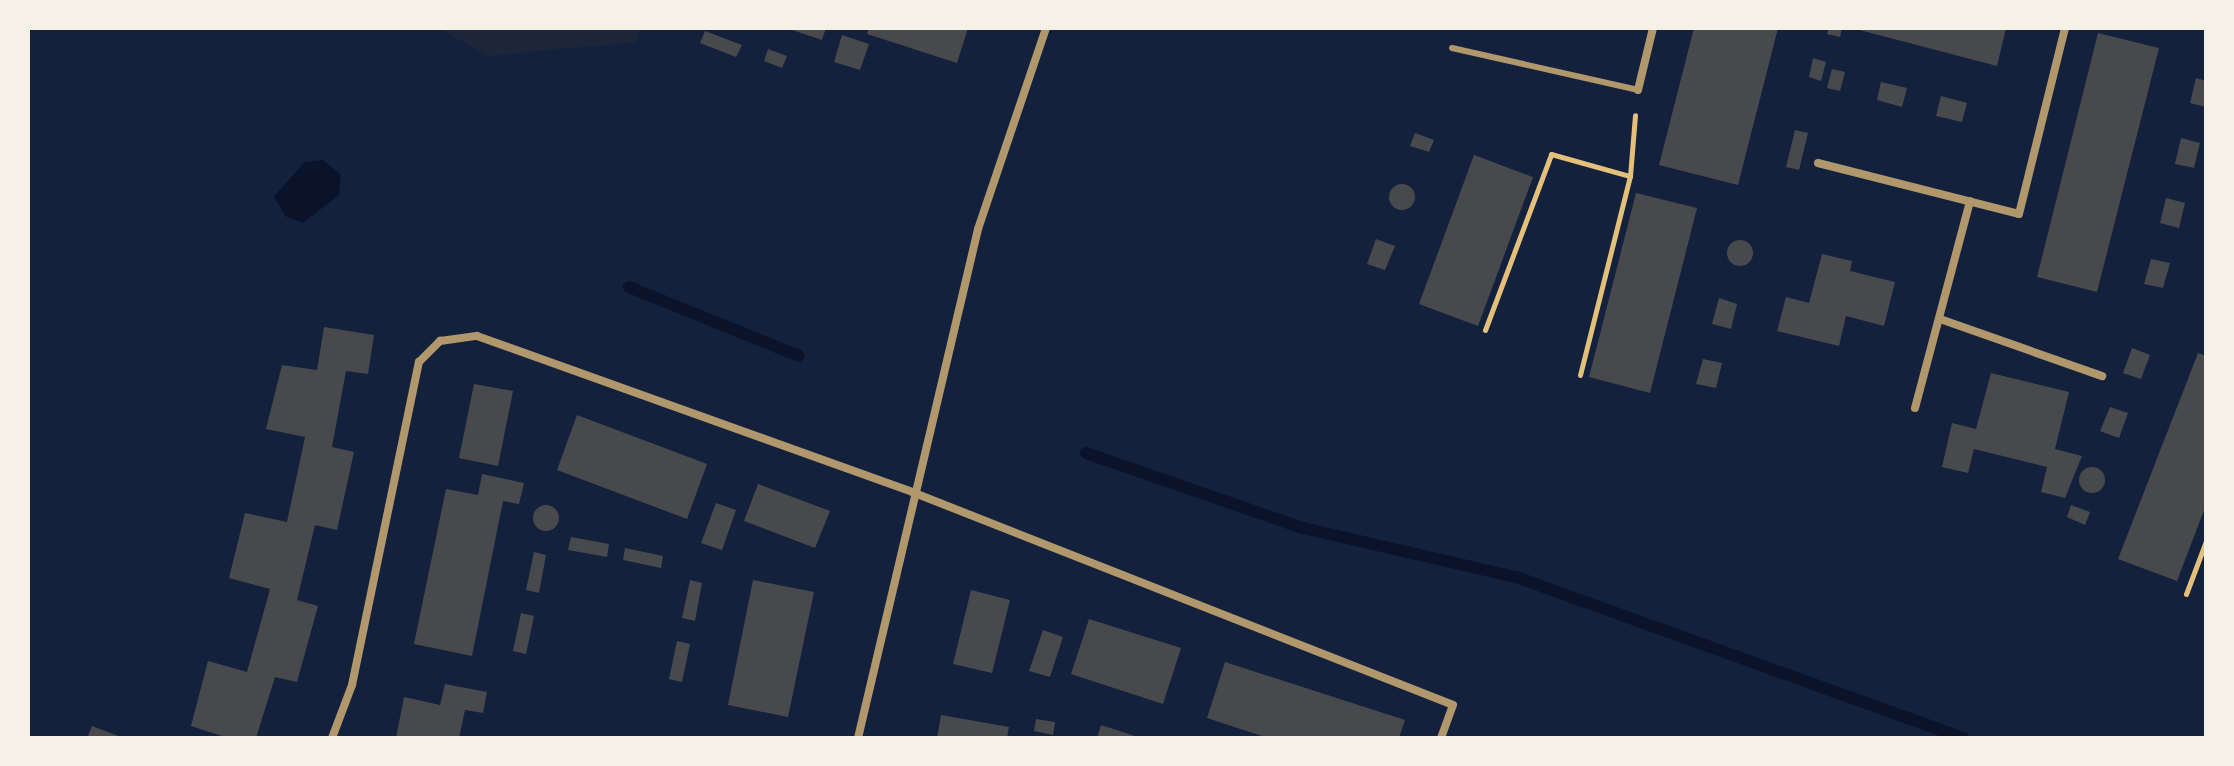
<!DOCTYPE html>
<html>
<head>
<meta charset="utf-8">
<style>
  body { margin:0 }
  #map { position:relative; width:2234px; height:766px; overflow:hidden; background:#14213d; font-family:"Space Grotesk",sans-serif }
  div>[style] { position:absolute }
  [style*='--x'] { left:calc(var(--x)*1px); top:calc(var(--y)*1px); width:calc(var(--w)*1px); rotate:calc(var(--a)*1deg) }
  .green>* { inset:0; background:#1d2539 }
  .water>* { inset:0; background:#0b132b }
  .stream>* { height:12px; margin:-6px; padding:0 6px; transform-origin:6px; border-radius:6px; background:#0b132b }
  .building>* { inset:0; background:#48494c }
  .round { border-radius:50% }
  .path>* { height:5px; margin:-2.5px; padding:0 2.5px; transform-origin:2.5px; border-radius:2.5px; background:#e5c07b }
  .service>* { height:6px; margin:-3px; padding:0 3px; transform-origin:3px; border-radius:3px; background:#b1986c }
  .minor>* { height:8px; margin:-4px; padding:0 4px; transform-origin:4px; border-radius:4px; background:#b1986c }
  span { translate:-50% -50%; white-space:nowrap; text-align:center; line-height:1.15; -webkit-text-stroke:6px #f6f1e7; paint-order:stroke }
  .frame { position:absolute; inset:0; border:30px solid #f6f1e7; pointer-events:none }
</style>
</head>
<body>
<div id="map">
  <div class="green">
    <i style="clip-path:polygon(439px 28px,641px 28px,637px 42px,488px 56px)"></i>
  </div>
  <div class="water">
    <i style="clip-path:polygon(323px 160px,341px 175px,339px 195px,303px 223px,285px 216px,274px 196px,305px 162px)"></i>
  </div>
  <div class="stream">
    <i style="--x:629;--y:287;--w:183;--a:22.1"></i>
    <i style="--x:1086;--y:453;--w:230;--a:19.1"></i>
    <i style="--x:1303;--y:528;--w:219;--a:13"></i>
    <i style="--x:1516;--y:577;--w:476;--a:19.8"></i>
  </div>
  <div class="building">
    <i style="clip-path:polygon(786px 28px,826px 28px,822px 40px)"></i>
    <i style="clip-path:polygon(869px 28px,968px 28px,957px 63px,867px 34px)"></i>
    <i style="clip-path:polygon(1694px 28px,1778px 28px,1738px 185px,1659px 165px)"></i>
    <i style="clip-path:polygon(1829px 28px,1842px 28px,1840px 37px,1827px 34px)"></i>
    <i style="clip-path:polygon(1852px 28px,2006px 28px,1997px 66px)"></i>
    <i style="clip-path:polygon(705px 31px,742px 45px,736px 57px,700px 43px)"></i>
    <i style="clip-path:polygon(2098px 33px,2159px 48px,2097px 292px,2037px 277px)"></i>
    <i style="clip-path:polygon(842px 35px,869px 44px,860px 70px,834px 62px)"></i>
    <i style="clip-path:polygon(768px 49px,787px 56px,782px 68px,764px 61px)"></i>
    <i style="clip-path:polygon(1813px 58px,1826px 62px,1821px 81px,1809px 77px)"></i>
    <i style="clip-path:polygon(1832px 69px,1845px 72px,1840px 91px,1827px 88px)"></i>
    <i style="clip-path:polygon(2196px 78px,2206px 81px,2206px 107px,2190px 103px)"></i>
    <i style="clip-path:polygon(1881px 82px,1907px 88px,1902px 107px,1877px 100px)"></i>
    <i style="clip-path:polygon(1941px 96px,1967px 103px,1962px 122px,1936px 116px)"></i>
    <i style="clip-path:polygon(1795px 130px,1808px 133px,1799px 170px,1786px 167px)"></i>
    <i style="clip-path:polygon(1415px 133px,1434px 140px,1429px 152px,1410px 146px)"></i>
    <i style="clip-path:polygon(2181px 138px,2200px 143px,2194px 168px,2175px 164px)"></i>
    <i style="clip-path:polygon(1474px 155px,1533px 177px,1478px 326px,1419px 304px)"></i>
    <i class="round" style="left:1389px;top:184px;width:26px;height:26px"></i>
    <i style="clip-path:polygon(1636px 193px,1697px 208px,1650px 393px,1589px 377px)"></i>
    <i style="clip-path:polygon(2166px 198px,2185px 203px,2179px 228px,2160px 223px)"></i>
    <i style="clip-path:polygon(1376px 239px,1395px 246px,1385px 270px,1367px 264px)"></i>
    <i class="round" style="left:1727px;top:240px;width:26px;height:26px"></i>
    <i style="clip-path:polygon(1822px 254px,1852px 261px,1850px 271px,1895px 282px,1884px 326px,1846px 316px,1839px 346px,1777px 331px,1786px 297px,1809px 303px)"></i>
    <i style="clip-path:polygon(2151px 259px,2170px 263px,2163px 288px,2144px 284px)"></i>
    <i style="clip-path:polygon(1719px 298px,1737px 304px,1731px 329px,1712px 324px)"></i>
    <i style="clip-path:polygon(324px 327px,374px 335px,368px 374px,346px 371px,332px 447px,354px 452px,337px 530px,315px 525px,297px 600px,318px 606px,297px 682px,275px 677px,256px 738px,228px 738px,191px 726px,208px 661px,247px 672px,270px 589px,229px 578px,245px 513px,287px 522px,305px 437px,266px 429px,282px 365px,317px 370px)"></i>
    <i style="clip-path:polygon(2132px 348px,2150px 355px,2141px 379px,2123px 373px)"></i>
    <i style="clip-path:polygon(2198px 353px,2206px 356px,2206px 505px,2177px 581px,2118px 559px)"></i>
    <i style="clip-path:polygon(1703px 359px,1722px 363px,1716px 388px,1696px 384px)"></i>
    <i style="clip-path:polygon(1991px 373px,2069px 392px,2055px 449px,2082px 456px,2065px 498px,2041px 492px,2047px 467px,1974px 449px,1968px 473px,1942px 467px,1952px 423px,1976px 429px)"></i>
    <i style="clip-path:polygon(474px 384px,513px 391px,498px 466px,459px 458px)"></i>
    <i style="clip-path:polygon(2110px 407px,2128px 413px,2119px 438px,2100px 431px)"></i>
    <i style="clip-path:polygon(577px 415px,707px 464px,687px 519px,557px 470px)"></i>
    <i class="round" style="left:2079px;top:467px;width:26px;height:26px"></i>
    <i style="clip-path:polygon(482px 474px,524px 483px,519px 504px,503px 501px,472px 656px,414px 644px,446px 489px,478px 495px)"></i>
    <i style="clip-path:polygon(758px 484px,830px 511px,815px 548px,744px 521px)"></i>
    <i style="clip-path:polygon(716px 503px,736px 510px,722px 550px,701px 543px)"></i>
    <i style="clip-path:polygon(2071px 505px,2090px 512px,2085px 525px,2067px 517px)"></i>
    <i class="round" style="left:533px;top:505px;width:26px;height:26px"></i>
    <i style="clip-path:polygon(571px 537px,609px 544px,607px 557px,568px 550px)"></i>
    <i style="clip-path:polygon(625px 548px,663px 556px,661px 568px,623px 560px)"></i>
    <i style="clip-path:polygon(534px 552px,546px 555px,539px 593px,526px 590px)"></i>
    <i style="clip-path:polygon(690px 580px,702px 583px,695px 621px,682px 618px)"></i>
    <i style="clip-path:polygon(753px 580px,814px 592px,788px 717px,728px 705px)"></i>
    <i style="clip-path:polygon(971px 590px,1010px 600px,992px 673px,953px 664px)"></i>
    <i style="clip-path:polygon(521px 613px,534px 616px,526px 654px,513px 651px)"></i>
    <i style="clip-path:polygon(1089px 619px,1181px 648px,1163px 704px,1071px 674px)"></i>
    <i style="clip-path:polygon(1043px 630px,1063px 637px,1050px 677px,1029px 671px)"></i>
    <i style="clip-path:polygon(677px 641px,690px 644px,682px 682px,669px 679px)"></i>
    <i style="clip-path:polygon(1225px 662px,1405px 720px,1399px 738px,1268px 738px,1207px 718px)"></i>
    <i style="clip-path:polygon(445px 684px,487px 692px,483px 713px,465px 710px,459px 738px,396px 738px,404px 697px,440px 705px)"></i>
    <i style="clip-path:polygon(941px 715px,1009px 727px,1007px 738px,937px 738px)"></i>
    <i style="clip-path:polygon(1036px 719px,1055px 722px,1053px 735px,1034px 731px)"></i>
    <i style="clip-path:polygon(1101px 725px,1138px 737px,1138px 738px,1097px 738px)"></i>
    <i style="clip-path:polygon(92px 726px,124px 738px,87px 738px)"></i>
  </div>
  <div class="path">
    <i style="--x:1485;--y:330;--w:188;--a:-69.4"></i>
    <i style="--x:1551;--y:154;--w:82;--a:15.6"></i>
    <i style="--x:1580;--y:375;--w:205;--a:-75.9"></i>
    <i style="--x:1630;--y:176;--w:61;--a:-85.3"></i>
    <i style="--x:2186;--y:594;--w:57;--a:-69.3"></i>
  </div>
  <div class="service">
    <i style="--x:1452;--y:48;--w:191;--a:12.7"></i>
  </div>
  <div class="minor">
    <i style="--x:1638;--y:90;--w:64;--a:-76.4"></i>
    <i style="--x:1818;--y:163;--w:207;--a:14.2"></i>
    <i style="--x:2019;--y:214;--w:192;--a:-76.1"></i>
    <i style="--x:1940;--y:319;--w:172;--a:19.4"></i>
    <i style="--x:1915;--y:408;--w:214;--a:-75.1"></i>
    <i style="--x:332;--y:738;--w:57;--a:-69.3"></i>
    <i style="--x:352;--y:685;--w:330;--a:-78.3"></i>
    <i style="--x:419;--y:362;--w:30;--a:-45"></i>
    <i style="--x:440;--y:341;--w:37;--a:-8"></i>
    <i style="--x:477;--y:336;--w:462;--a:19.7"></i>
    <i style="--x:912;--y:492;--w:581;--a:21.49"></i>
    <i style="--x:1453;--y:705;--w:35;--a:110"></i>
    <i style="--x:858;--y:738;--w:523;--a:-76.73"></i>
    <i style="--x:978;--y:229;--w:212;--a:-71.3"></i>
  </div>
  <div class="frame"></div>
</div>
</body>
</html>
